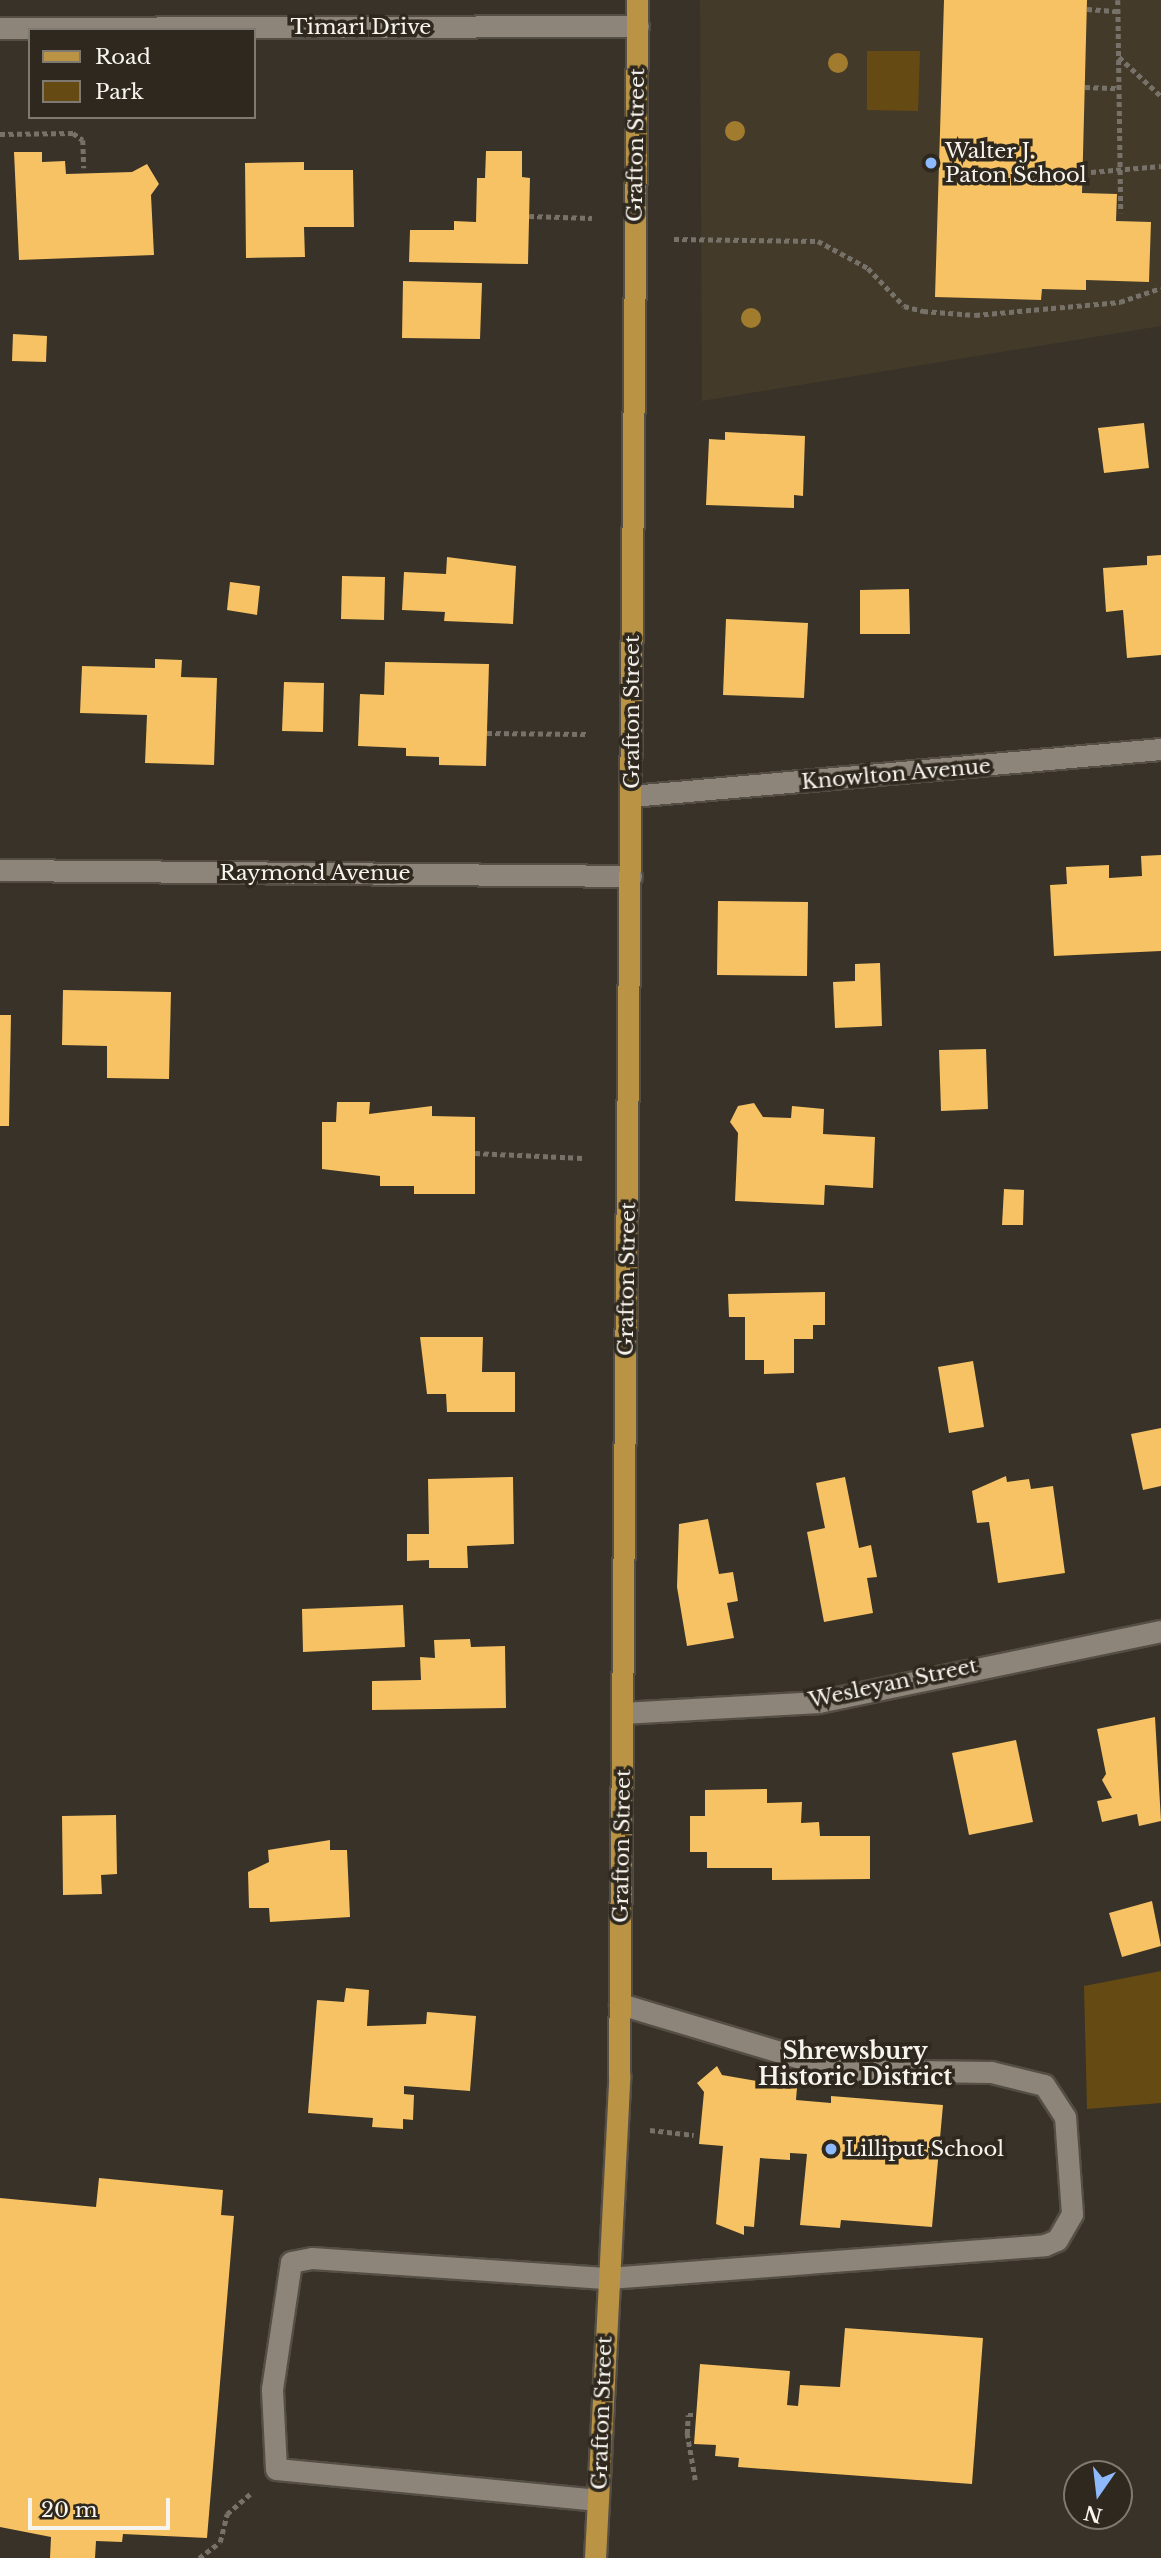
<!DOCTYPE html>
<html>
<head>
<meta charset="utf-8">
<style>
  body { margin:0 }
  #map { position:relative; width:1161px; height:2558px; overflow:hidden; background:#383228; font-family:"Libre Baskerville",serif }
  div>[style] { position:absolute }
  [style*='--x'] { left:calc(var(--x)*1px); top:calc(var(--y)*1px); width:calc(var(--w)*1px); rotate:calc(var(--a)*1deg) }
  .built>* { inset:0; background:#443a29 }
  .green>* { inset:0; background:#654a14 }
  .building>* { inset:0; background:#f6c263 }
  .path>* { height:4.5px; margin-top:-2.25px; transform-origin:0; background:repeating-linear-gradient(90deg,#777269 0 5px,transparent 0 8.5px) }
  .roads { filter:drop-shadow(2px 0 #544e45) drop-shadow(-2px 0 #544e45) drop-shadow(0 2px #544e45) drop-shadow(0 -2px #544e45) }
  .minor>* { height:21px; margin:-10.5px; padding:0 10.5px; transform-origin:10.5px; border-radius:10.5px; background:#8d8579 }
  .major>* { height:21px; margin:-10.5px; padding:0 10.5px; transform-origin:10.5px; border-radius:10.5px; background:#ba9444 }
  .trees>* { width:20px; height:20px; margin:-10px; border-radius:50%; background:#a27c2e }
  .dots>* { width:19px; height:19px; translate:-50% -50%; box-sizing:border-box; border:4px solid #2e281e; border-radius:50% }
  span { translate:-50% -50%; white-space:nowrap; text-align:center; line-height:1.15; -webkit-text-stroke:7px #2e281e; paint-order:stroke }
  .street-label { font-size:21px; color:#f7f3ed }
  .poi-label { font-size:21px; color:#f7f3ed }
  .left { translate:0 -50%; text-align:left }
  .neighbourhood-label { font-size:23px; color:#f7f3ed; font-weight:700 }
  .legend { position:absolute; left:28px; top:28px; width:228px; height:91px; box-sizing:border-box; background:#2e281e; border:2px solid #7e7971; margin:0; padding:9px 12px; list-style:none; font-size:21px; color:#f7f3ed }
  .legend li { display:flex; align-items:center; gap:14px; height:35px }
  .legend b { width:35px; border:2px solid #7e7971 }
  .north { position:absolute; left:1063px; top:2460px; width:70px; height:70px; box-sizing:border-box; background:#2e281e; border:2px solid #7e7971; border-radius:50%; rotate:194deg; font-size:19px; font-weight:700; line-height:28px; text-align:center; color:#f7f3ed }
  .north::after { content:''; display:block; margin:auto; width:24px; height:32px; background:#8eb9fc; clip-path:polygon(50% 0,100% 100%,50% 72%,0 100%) }
  .scale { position:absolute; left:28px; top:2498px; width:142px; height:32px; box-sizing:border-box; border:4px solid #f7f3ed; border-top:0; padding-left:9px; font-size:21px; line-height:24px; white-space:nowrap; color:#f7f3ed; -webkit-text-stroke:5px #2e281e; paint-order:stroke }
</style>
</head>
<body>
<div id="map">
  <div class="built">
    <i style="clip-path:polygon(700px 0,1161px 0,1161px 326px,702px 401px)"></i>
  </div>
  <div class="green">
    <i style="clip-path:polygon(867px 51px,920px 51px,918px 111px,867px 110px)"></i>
    <i style="clip-path:polygon(1161px 1971px,1161px 2103px,1087px 2109px,1084px 1986px)"></i>
  </div>
  <div class="building">
    <i style="clip-path:polygon(944px 0,1087px 0,1082px 193px,1117px 194px,1116px 221px,1151px 222px,1149px 282px,1086px 280px,1086px 290px,1042px 289px,1041px 300px,935px 297px)"></i>
    <i style="clip-path:polygon(486px 151px,522px 151px,522px 177px,530px 178px,528px 264px,409px 262px,410px 230px,454px 230px,454px 221px,476px 222px,477px 178px,485px 178px)"></i>
    <i style="clip-path:polygon(14px 152px,42px 152px,42px 162px,65px 161px,66px 174px,132px 172px,147px 164px,159px 184px,151px 195px,154px 255px,19px 260px)"></i>
    <i style="clip-path:polygon(304px 162px,304px 170px,353px 170px,354px 227px,304px 227px,305px 257px,246px 258px,245px 163px)"></i>
    <i style="clip-path:polygon(403px 281px,482px 283px,480px 339px,402px 338px)"></i>
    <i style="clip-path:polygon(13px 334px,47px 336px,46px 362px,12px 361px)"></i>
    <i style="clip-path:polygon(1144px 423px,1149px 468px,1104px 473px,1098px 428px)"></i>
    <i style="clip-path:polygon(725px 432px,805px 436px,803px 496px,794px 495px,794px 508px,706px 505px,709px 439px,725px 440px)"></i>
    <i style="clip-path:polygon(1161px 555px,1161px 655px,1127px 658px,1123px 610px,1106px 612px,1103px 568px,1147px 565px,1147px 556px)"></i>
    <i style="clip-path:polygon(447px 557px,516px 566px,513px 624px,444px 621px,445px 612px,402px 610px,404px 572px,446px 574px)"></i>
    <i style="clip-path:polygon(342px 576px,385px 577px,384px 620px,341px 619px)"></i>
    <i style="clip-path:polygon(230px 582px,260px 586px,257px 615px,227px 610px)"></i>
    <i style="clip-path:polygon(909px 589px,910px 634px,860px 634px,860px 590px)"></i>
    <i style="clip-path:polygon(726px 619px,808px 623px,804px 698px,723px 695px)"></i>
    <i style="clip-path:polygon(155px 659px,182px 660px,181px 677px,217px 678px,214px 765px,145px 763px,147px 715px,80px 713px,82px 666px,155px 668px)"></i>
    <i style="clip-path:polygon(385px 662px,489px 664px,486px 766px,439px 765px,439px 757px,406px 756px,406px 748px,358px 746px,360px 694px,384px 695px)"></i>
    <i style="clip-path:polygon(284px 682px,324px 683px,323px 732px,282px 731px)"></i>
    <i style="clip-path:polygon(1161px 855px,1161px 951px,1054px 956px,1050px 885px,1067px 884px,1066px 867px,1109px 865px,1109px 878px,1142px 876px,1141px 856px)"></i>
    <i style="clip-path:polygon(718px 901px,808px 902px,807px 976px,717px 975px)"></i>
    <i style="clip-path:polygon(880px 963px,882px 1026px,835px 1028px,833px 982px,855px 981px,855px 964px)"></i>
    <i style="clip-path:polygon(63px 990px,171px 992px,169px 1079px,107px 1078px,107px 1046px,62px 1045px)"></i>
    <i style="clip-path:polygon(0 1015px,11px 1015px,9px 1126px,0 1126px)"></i>
    <i style="clip-path:polygon(986px 1049px,988px 1109px,941px 1111px,939px 1050px)"></i>
    <i style="clip-path:polygon(337px 1102px,370px 1102px,369px 1114px,432px 1106px,432px 1116px,475px 1117px,475px 1194px,414px 1194px,414px 1186px,380px 1186px,380px 1176px,322px 1169px,322px 1122px,336px 1122px)"></i>
    <i style="clip-path:polygon(754px 1103px,763px 1117px,791px 1118px,792px 1106px,824px 1109px,823px 1134px,875px 1137px,873px 1188px,825px 1185px,824px 1205px,735px 1201px,738px 1133px,730px 1122px,738px 1106px)"></i>
    <i style="clip-path:polygon(1004px 1189px,1024px 1190px,1023px 1225px,1002px 1225px)"></i>
    <i style="clip-path:polygon(825px 1292px,825px 1325px,813px 1325px,813px 1339px,794px 1339px,794px 1373px,764px 1374px,764px 1360px,745px 1360px,745px 1317px,729px 1317px,728px 1294px)"></i>
    <i style="clip-path:polygon(420px 1337px,483px 1337px,482px 1372px,515px 1372px,515px 1412px,447px 1412px,446px 1394px,427px 1394px)"></i>
    <i style="clip-path:polygon(973px 1361px,984px 1427px,949px 1433px,938px 1367px)"></i>
    <i style="clip-path:polygon(1161px 1428px,1161px 1486px,1143px 1490px,1131px 1434px)"></i>
    <i style="clip-path:polygon(1006px 1476px,1007px 1482px,1029px 1479px,1031px 1489px,1053px 1486px,1065px 1573px,998px 1583px,989px 1522px,977px 1523px,972px 1491px)"></i>
    <i style="clip-path:polygon(513px 1477px,514px 1544px,467px 1546px,468px 1568px,429px 1568px,429px 1560px,407px 1561px,407px 1534px,429px 1534px,428px 1479px)"></i>
    <i style="clip-path:polygon(845px 1477px,859px 1548px,871px 1545px,877px 1577px,867px 1578px,873px 1613px,824px 1622px,807px 1532px,825px 1528px,816px 1483px)"></i>
    <i style="clip-path:polygon(708px 1519px,719px 1574px,733px 1572px,738px 1601px,727px 1603px,734px 1638px,687px 1646px,677px 1587px,679px 1524px)"></i>
    <i style="clip-path:polygon(403px 1605px,405px 1647px,303px 1652px,302px 1609px)"></i>
    <i style="clip-path:polygon(470px 1639px,471px 1647px,505px 1646px,506px 1708px,372px 1710px,372px 1681px,421px 1680px,420px 1657px,435px 1658px,434px 1640px)"></i>
    <i style="clip-path:polygon(1155px 1717px,1161px 1821px,1139px 1826px,1137px 1814px,1102px 1822px,1097px 1801px,1112px 1798px,1102px 1780px,1106px 1774px,1097px 1729px)"></i>
    <i style="clip-path:polygon(1016px 1740px,1033px 1822px,969px 1835px,952px 1753px)"></i>
    <i style="clip-path:polygon(767px 1789px,767px 1803px,802px 1802px,801px 1823px,819px 1822px,820px 1836px,870px 1836px,870px 1879px,772px 1880px,772px 1868px,707px 1868px,707px 1852px,690px 1852px,690px 1816px,705px 1816px,705px 1790px)"></i>
    <i style="clip-path:polygon(116px 1815px,117px 1874px,101px 1875px,102px 1894px,63px 1895px,62px 1816px)"></i>
    <i style="clip-path:polygon(330px 1840px,330px 1850px,347px 1850px,350px 1917px,270px 1922px,269px 1908px,249px 1908px,248px 1872px,269px 1862px,268px 1850px)"></i>
    <i style="clip-path:polygon(1152px 1901px,1161px 1946px,1122px 1957px,1109px 1913px)"></i>
    <i style="clip-path:polygon(346px 1988px,369px 1990px,367px 2026px,426px 2024px,427px 2012px,476px 2016px,470px 2091px,404px 2086px,404px 2094px,414px 2095px,413px 2120px,403px 2119px,403px 2129px,372px 2127px,373px 2118px,308px 2113px,317px 2000px,344px 2002px)"></i>
    <i style="clip-path:polygon(717px 2066px,722px 2075px,797px 2088px,796px 2100px,831px 2103px,831px 2096px,943px 2105px,932px 2227px,841px 2220px,840px 2228px,800px 2225px,807px 2154px,790px 2153px,790px 2160px,760px 2158px,754px 2227px,744px 2226px,744px 2235px,716px 2224px,723px 2146px,699px 2144px,704px 2092px,697px 2083px)"></i>
    <i style="clip-path:polygon(99px 2178px,223px 2190px,221px 2215px,234px 2216px,207px 2538px,123px 2534px,122px 2542px,96px 2541px,95px 2558px,50px 2558px,51px 2537px,0 2527px,0 2198px,96px 2207px)"></i>
    <i style="clip-path:polygon(845px 2328px,983px 2338px,972px 2484px,738px 2467px,739px 2458px,715px 2456px,716px 2445px,694px 2444px,700px 2364px,790px 2371px,787px 2405px,798px 2406px,800px 2385px,840px 2387px)"></i>
  </div>
  <div class="path">
    <i style="--x:1118;--y:0;--w:213;--a:89.2"></i>
    <i style="--x:1087;--y:9;--w:31;--a:4"></i>
    <i style="--x:1119;--y:57;--w:57;--a:42.9"></i>
    <i style="--x:1085;--y:87;--w:34;--a:2"></i>
    <i style="--x:0;--y:134;--w:73;--a:-0.8"></i>
    <i style="--x:73;--y:133;--w:12;--a:35"></i>
    <i style="--x:83;--y:140;--w:28;--a:88"></i>
    <i style="--x:1091;--y:172;--w:70;--a:-4.9"></i>
    <i style="--x:529;--y:216;--w:63;--a:1.8"></i>
    <i style="--x:674;--y:239;--w:144;--a:0.8"></i>
    <i style="--x:818;--y:241;--w:57;--a:28.4"></i>
    <i style="--x:868;--y:268;--w:52;--a:46.5"></i>
    <i style="--x:904;--y:306;--w:20;--a:15"></i>
    <i style="--x:923;--y:311;--w:52;--a:4.4"></i>
    <i style="--x:975;--y:315;--w:146;--a:-5.1"></i>
    <i style="--x:1120;--y:302;--w:43;--a:-18.9"></i>
    <i style="--x:487;--y:733;--w:101;--a:0.6"></i>
    <i style="--x:475;--y:1153;--w:108;--a:2.7"></i>
    <i style="--x:650;--y:2130;--w:44;--a:6.5"></i>
    <i style="--x:695;--y:2480;--w:47;--a:-99.9"></i>
    <i style="--x:687;--y:2434;--w:19;--a:-87"></i>
    <i style="--x:688;--y:2415;--w:8;--a:0"></i>
    <i style="--x:199;--y:2558;--w:26;--a:-37"></i>
    <i style="--x:220;--y:2542;--w:29;--a:-76"></i>
    <i style="--x:227;--y:2514;--w:33;--a:-41"></i>
  </div>
  <div class="roads">
    <div class="minor">
      <i style="--x:0;--y:28;--w:638;--a:-0.18"></i>
      <i style="--x:631;--y:796;--w:532;--a:-5.07"></i>
      <i style="--x:0;--y:870;--w:631;--a:0.54"></i>
      <i style="--x:623;--y:1713;--w:195;--a:-3.2"></i>
      <i style="--x:818;--y:1702;--w:350;--a:-11.7"></i>
      <i style="--x:598;--y:2500;--w:323;--a:-174.5"></i>
      <i style="--x:276;--y:2469;--w:80;--a:-92.9"></i>
      <i style="--x:272;--y:2389;--w:128;--a:-81.5"></i>
      <i style="--x:291;--y:2262;--w:21;--a:-11"></i>
      <i style="--x:312;--y:2258;--w:297;--a:3.9"></i>
      <i style="--x:608;--y:2278;--w:438;--a:-4.3"></i>
      <i style="--x:1045;--y:2245;--w:13;--a:-23"></i>
      <i style="--x:1057;--y:2240;--w:30;--a:-60"></i>
      <i style="--x:1072;--y:2214;--w:97;--a:-94.1"></i>
      <i style="--x:1065;--y:2117;--w:38;--a:-123"></i>
      <i style="--x:1044;--y:2085;--w:55;--a:-166.2"></i>
      <i style="--x:991;--y:2072;--w:151;--a:-179.2"></i>
      <i style="--x:840;--y:2070;--w:230;--a:-163.3"></i>
    </div>
    <div class="major">
      <i style="--x:595;--y:2558;--w:483;--a:-87.1"></i>
      <i style="--x:619;--y:2076;--w:2076;--a:-89.5"></i>
    </div>
  </div>
  <div class="trees">
    <i style="left:838px;top:63px"></i>
    <i style="left:735px;top:131px"></i>
    <i style="left:751px;top:318px"></i>
  </div>
  <div class="dots">
    <i style="left:931px;top:163px;background:#8eb9fc"></i>
    <i style="left:831px;top:2149px;background:#8eb9fc"></i>
  </div>
  <div class="street-label">
    <span style="left:361px;top:27px">Timari Drive</span>
    <span style="left:636px;top:145px;rotate:-89deg">Grafton Street</span>
    <span style="left:632px;top:712px;rotate:-90deg">Grafton Street</span>
    <span style="left:896px;top:774px;rotate:-5deg">Knowlton Avenue</span>
    <span style="left:315px;top:873px">Raymond Avenue</span>
    <span style="left:627px;top:1279px;rotate:-89deg">Grafton Street</span>
    <span style="left:893px;top:1683px;rotate:-12deg">Wesleyan Street</span>
    <span style="left:622px;top:1846px;rotate:-89deg">Grafton Street</span>
    <span style="left:602px;top:2413px;rotate:-88deg">Grafton Street</span>
  </div>
  <div class="poi-label">
    <span class="left" style="left:945px;top:163px">Walter J.<br>Paton School</span>
    <span class="left" style="left:845px;top:2149px">Lilliput School</span>
  </div>
  <div class="neighbourhood-label">
    <span style="left:855px;top:2064px">Shrewsbury<br>Historic District</span>
  </div>
  <ul class="legend">
  <li><b style="height:9px;background:#ba9444"></b>Road</li>
  <li><b style="height:19px;background:#654a14"></b>Park</li>
  </ul>
  <div class="north">N</div>
  <div class="scale">20 m</div>
</div>
</body>
</html>
